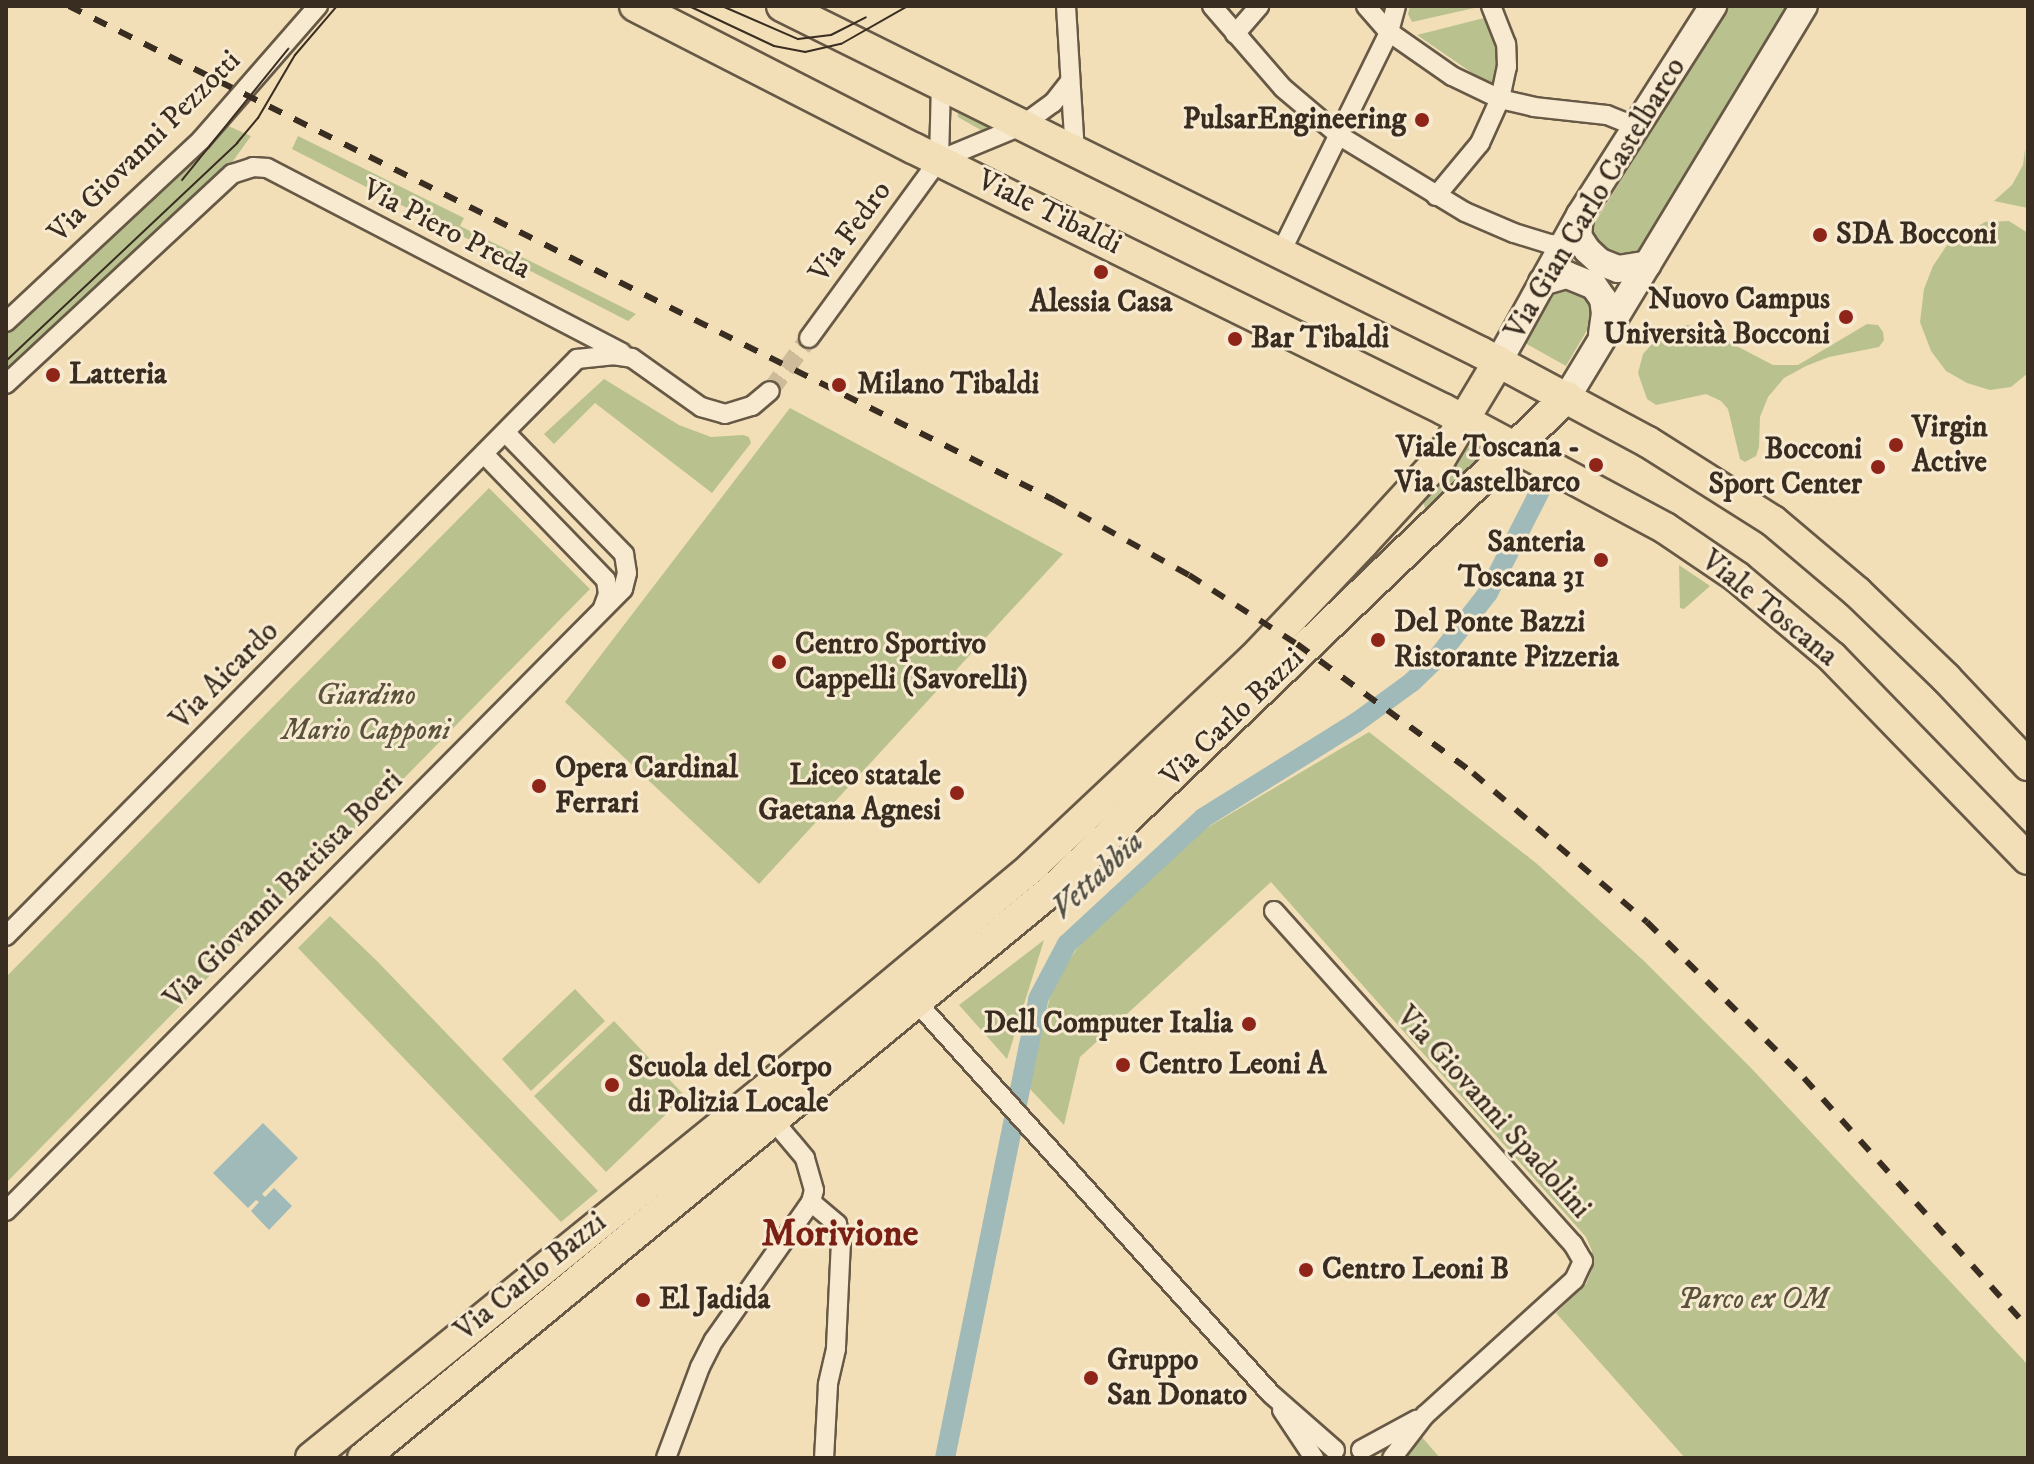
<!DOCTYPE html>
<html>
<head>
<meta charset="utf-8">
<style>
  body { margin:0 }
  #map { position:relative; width:2034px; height:1464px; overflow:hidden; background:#f2dfb7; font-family:"IM FELL DW Pica",serif }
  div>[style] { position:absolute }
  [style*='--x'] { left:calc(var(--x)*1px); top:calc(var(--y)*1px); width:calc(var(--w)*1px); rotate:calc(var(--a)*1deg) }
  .green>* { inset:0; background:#b9c28f }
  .water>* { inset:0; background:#9fbab8 }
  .canal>* { height:20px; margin:-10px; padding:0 10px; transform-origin:10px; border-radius:10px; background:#9fbab8 }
  .street-tunnel>* { height:18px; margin-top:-9px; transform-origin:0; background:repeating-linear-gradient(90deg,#cdbb99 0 18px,transparent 0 27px) }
  .roads { filter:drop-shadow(2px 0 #675946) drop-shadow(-2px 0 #675946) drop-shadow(0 2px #675946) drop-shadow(0 -2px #675946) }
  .street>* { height:18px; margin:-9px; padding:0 9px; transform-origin:9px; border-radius:9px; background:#f7ead0 }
  .secondary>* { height:26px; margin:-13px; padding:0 13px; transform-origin:13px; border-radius:13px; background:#f7ead0 }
  .primary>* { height:30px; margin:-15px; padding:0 15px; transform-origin:15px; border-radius:15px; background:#f2dfb7 }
  .tram>* { height:2px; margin:-1px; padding:0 1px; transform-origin:1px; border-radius:1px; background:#392c20 }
  .rail>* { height:6px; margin-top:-3px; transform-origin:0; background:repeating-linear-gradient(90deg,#392c20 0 14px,transparent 0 28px) }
  .dots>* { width:22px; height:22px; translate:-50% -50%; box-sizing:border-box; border:4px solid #f7ead0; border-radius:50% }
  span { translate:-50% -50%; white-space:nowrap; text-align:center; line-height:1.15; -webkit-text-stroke:6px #f7ead0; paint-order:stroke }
  .poi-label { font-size:30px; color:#392c20; font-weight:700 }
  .right { translate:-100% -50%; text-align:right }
  .left { translate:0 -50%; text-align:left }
  .street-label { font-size:30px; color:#392c20 }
  .park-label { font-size:30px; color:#59523c; font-style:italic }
  .water-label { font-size:32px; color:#525046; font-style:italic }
  .district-label { font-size:38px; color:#7a1f14; font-weight:700 }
  .frame { position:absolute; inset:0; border:8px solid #392c20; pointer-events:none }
</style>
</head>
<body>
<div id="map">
  <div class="green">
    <i style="clip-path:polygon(1410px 6px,1483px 6px,1412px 22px,1408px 14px)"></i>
    <i style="clip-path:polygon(1729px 6px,1792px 6px,1637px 257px,1622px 262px,1594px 246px,1589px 232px)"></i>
    <i style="clip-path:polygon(1488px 17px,1498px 41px,1501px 62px,1494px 88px,1417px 35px)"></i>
    <i style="clip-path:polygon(957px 109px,997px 126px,986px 133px,958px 117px)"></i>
    <i style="clip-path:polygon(226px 125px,251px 136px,233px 161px,6px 375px,6px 333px)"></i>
    <i style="clip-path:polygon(298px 136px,464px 218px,460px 226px,636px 314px,628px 321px,292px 149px)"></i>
    <i style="clip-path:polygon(2025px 149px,2028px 208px,1994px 201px,2012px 185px,2023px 165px)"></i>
    <i style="clip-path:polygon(2009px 221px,2028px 233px,2028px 373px,2011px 387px,1990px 390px,1967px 383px,1946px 371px,1931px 351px,1920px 322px,1924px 289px,1933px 266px,1947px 245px,1985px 222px)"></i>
    <i style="clip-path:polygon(1564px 287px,1591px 299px,1593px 320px,1566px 366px,1525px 343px,1554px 294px)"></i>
    <i style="clip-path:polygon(1867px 324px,1878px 325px,1883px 332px,1884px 340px,1879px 347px,1829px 357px,1806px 366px,1784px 378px,1768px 397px,1760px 417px,1759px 447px,1756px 456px,1745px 462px,1740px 459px,1728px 409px,1721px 401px,1706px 394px,1656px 405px,1647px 399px,1638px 373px,1643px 354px,1660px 335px,1674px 327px,1688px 325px,1704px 329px,1773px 365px,1798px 365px)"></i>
    <i style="clip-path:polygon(604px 379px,679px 425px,711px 437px,743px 435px,749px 437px,751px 443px,712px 493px,595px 403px,554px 444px,544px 434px)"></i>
    <i style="clip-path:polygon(790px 408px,1063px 554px,759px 884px,565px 702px)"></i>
    <i style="clip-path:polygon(1468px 447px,1487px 457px,1426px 512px,1423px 501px)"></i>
    <i style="clip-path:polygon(489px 488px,590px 589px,6px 1183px,6px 977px)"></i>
    <i style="clip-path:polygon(1679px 565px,1710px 586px,1684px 609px,1680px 608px)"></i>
    <i style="clip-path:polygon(1369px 732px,1536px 863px,1644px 961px,1753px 1070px,2028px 1365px,2028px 1458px,1685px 1458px,1556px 1313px,1586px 1284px,1592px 1269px,1592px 1251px,1586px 1237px,1271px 882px,1080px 1057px,1064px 1125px,1028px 1087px,1053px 985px,1080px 944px,1198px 833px)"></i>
    <i style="clip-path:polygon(330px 916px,377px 961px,598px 1191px,561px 1222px,298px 948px)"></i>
    <i style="clip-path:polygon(1044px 940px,1007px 1059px,959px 1005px)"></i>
    <i style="clip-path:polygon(575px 989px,605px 1021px,531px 1091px,502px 1059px)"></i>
    <i style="clip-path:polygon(614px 1021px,685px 1096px,606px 1172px,534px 1096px)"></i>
    <i style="clip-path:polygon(1421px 1436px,1440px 1458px,1402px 1458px)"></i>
  </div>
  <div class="water">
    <i style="clip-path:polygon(263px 1123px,298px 1158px,262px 1194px,265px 1197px,274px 1188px,292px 1206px,269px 1230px,251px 1211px,259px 1202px,256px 1200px,248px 1208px,213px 1173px)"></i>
  </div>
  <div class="canal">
    <i style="--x:945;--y:1458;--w:468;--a:-78.5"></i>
    <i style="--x:1038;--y:999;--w:62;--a:-62.2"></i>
    <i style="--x:1067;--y:944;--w:185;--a:-42.8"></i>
    <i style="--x:1203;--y:818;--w:181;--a:-31.9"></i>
    <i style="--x:1357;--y:722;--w:68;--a:-36"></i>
    <i style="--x:1412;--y:682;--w:36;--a:-44"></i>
    <i style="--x:1438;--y:657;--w:81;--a:-52"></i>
    <i style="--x:1488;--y:593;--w:117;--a:-63"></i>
  </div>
  <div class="street-tunnel">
    <i style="--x:770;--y:391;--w:66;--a:-53.7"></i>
  </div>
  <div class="roads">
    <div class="street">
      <i style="--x:1066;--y:6;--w:146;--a:86.5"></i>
      <i style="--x:1212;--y:6;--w:108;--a:49.1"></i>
      <i style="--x:1283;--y:88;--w:75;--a:40.1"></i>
      <i style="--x:1340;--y:136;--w:146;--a:31.3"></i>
      <i style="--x:1465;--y:212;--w:53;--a:23.2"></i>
      <i style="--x:1514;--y:233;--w:37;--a:17"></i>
      <i style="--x:1549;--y:244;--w:14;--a:4"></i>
      <i style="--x:1366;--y:6;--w:35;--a:49"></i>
      <i style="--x:1389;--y:32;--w:77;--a:34.9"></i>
      <i style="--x:1452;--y:76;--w:53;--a:25.6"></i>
      <i style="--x:1500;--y:99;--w:35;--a:13"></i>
      <i style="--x:1534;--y:107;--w:73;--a:6.3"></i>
      <i style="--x:1607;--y:115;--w:32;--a:22"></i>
      <i style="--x:1235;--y:34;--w:37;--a:-49"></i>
      <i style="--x:939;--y:160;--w:89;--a:-22.5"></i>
      <i style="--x:1021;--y:126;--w:39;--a:-36"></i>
      <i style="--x:1053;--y:103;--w:28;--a:-52"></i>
      <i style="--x:939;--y:160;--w:75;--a:-88.5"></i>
      <i style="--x:1436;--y:196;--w:69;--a:-50.3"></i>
      <i style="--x:1480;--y:143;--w:48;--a:-65.6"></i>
      <i style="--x:1500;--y:99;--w:33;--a:-78"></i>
      <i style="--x:1507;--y:67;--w:23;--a:-92"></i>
      <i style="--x:1506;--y:44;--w:41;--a:-111.5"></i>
      <i style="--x:1280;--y:254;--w:247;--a:-63.8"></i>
      <i style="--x:1389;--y:32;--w:27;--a:-75"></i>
      <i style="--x:6;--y:322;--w:267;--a:-43"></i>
      <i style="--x:201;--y:140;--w:178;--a:-48.9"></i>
      <i style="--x:809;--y:338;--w:220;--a:-53.9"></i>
      <i style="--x:6;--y:384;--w:309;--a:-42.9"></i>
      <i style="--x:232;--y:174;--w:22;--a:-18"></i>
      <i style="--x:253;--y:167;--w:14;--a:4"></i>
      <i style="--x:267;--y:168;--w:400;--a:27.5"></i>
      <i style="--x:484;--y:454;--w:175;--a:45.9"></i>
      <i style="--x:606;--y:580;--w:14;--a:82"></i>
      <i style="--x:608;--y:594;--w:15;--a:110"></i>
      <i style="--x:1274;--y:911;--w:448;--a:48.1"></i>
      <i style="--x:1573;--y:1244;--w:20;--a:60"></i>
      <i style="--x:1583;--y:1261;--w:21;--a:115"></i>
      <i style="--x:1574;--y:1280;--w:201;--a:137.8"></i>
      <i style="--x:1425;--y:1415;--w:54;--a:127.5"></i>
      <i style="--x:6;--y:936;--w:812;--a:-45.3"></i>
      <i style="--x:577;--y:359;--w:36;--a:-6"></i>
      <i style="--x:613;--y:355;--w:19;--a:9"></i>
      <i style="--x:632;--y:358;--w:85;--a:35.4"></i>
      <i style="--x:701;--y:407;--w:25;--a:16"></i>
      <i style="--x:725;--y:414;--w:28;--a:-17"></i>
      <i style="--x:752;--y:406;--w:23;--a:-40"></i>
      <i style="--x:911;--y:996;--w:537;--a:47.87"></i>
      <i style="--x:1271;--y:1394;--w:85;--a:41.2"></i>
      <i style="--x:811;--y:1202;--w:34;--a:40"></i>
      <i style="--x:837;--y:1224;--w:17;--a:77"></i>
      <i style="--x:841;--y:1241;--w:108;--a:92.7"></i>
      <i style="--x:836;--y:1349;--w:37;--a:103"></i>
      <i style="--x:828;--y:1385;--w:73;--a:93.1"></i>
      <i style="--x:6;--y:1211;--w:876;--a:-45.23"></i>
      <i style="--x:623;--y:589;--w:16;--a:-76"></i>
      <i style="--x:627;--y:573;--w:19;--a:-99"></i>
      <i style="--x:624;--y:554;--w:170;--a:-134.3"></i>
      <i style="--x:1282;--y:1410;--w:58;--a:56.3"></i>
      <i style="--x:1361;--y:1450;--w:63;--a:-28.6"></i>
      <i style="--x:666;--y:1458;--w:97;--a:-69.5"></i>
      <i style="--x:700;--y:1367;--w:30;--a:-63"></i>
      <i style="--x:714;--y:1340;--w:169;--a:-54.9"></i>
      <i style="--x:811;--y:1202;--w:12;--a:-76"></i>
      <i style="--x:814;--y:1190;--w:33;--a:-106"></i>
      <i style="--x:805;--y:1158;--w:59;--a:-130.2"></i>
    </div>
    <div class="secondary">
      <i style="--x:1580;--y:215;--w:21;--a:95"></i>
      <i style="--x:1578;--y:236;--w:17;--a:57"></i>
      <i style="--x:1587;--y:250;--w:18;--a:43"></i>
      <i style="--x:1600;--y:262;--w:19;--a:21"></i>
      <i style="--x:1618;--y:269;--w:30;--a:-9"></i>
      <i style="--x:1542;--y:282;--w:26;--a:-16"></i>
      <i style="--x:1567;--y:275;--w:29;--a:22"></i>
      <i style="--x:1594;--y:286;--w:16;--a:55"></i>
      <i style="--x:1603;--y:299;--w:14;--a:82"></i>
      <i style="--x:1605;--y:313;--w:21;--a:98"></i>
      <i style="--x:1499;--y:361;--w:167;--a:-61"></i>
      <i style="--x:1580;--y:215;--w:248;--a:-57.5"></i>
      <i style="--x:1567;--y:397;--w:457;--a:-58.8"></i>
    </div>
    <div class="primary">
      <i style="--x:635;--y:6;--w:312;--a:27.1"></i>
      <i style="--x:913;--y:148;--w:591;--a:26.22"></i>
      <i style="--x:1443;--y:409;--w:252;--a:28.2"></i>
      <i style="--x:1665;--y:528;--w:87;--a:34.2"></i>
      <i style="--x:1737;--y:577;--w:124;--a:40.1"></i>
      <i style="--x:1832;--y:657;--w:281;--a:45.9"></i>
      <i style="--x:782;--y:6;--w:779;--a:26.37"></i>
      <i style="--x:1480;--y:352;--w:191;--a:28.2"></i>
      <i style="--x:1648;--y:442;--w:148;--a:32.3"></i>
      <i style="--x:1773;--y:521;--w:110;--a:40.2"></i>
      <i style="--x:1857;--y:592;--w:124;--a:44"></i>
      <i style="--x:1946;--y:678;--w:120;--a:46.7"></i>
      <i style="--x:311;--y:1458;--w:601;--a:-39.06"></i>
      <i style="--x:778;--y:1079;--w:331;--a:-39.8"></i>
      <i style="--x:1032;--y:867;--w:303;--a:-43.3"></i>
      <i style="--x:1253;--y:659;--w:160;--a:-46.5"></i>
      <i style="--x:1363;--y:543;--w:114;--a:-47.5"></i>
      <i style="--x:1440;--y:459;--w:114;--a:-59"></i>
      <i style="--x:363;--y:1458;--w:894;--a:-39.51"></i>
      <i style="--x:1053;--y:889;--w:712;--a:-43.75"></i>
    </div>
  </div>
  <div class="tram">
    <i style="--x:689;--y:6;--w:94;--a:25.2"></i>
    <i style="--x:774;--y:46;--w:32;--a:11"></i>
    <i style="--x:805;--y:52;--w:37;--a:-13"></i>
    <i style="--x:841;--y:44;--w:77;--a:-29.6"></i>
    <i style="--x:722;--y:6;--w:83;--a:23.5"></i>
    <i style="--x:798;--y:39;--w:33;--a:-7"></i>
    <i style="--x:831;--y:35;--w:39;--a:-27"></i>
    <i style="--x:182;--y:180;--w:169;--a:-51"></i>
    <i style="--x:6;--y:361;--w:318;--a:-43.3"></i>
    <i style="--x:237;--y:143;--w:33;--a:-50"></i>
    <i style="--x:258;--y:118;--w:73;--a:-59.6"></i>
    <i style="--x:295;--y:55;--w:65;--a:-49.4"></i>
  </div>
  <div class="rail">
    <i style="--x:69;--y:6;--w:1102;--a:26.63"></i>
    <i style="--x:1054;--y:500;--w:154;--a:29.1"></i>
    <i style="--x:1189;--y:575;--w:128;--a:32.6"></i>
    <i style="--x:1297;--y:644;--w:218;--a:36.2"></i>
    <i style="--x:1473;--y:773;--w:229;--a:40.6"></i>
    <i style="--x:1647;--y:922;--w:221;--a:44.8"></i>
    <i style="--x:1804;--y:1078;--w:336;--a:48.1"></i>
  </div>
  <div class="dots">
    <i style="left:1422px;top:120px;background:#8f2418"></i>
    <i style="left:1820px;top:235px;background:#8f2418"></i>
    <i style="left:1101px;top:272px;background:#8f2418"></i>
    <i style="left:1846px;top:317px;background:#8f2418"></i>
    <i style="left:1235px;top:339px;background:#8f2418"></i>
    <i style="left:53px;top:375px;background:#8f2418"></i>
    <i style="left:839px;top:385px;background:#8f2418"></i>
    <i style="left:1896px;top:445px;background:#8f2418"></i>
    <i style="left:1596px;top:465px;background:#8f2418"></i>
    <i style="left:1878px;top:467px;background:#8f2418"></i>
    <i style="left:1601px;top:560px;background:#8f2418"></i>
    <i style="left:1378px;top:640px;background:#8f2418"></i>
    <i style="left:779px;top:662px;background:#8f2418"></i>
    <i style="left:539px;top:786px;background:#8f2418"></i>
    <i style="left:957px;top:793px;background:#8f2418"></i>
    <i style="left:1249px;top:1024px;background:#8f2418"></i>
    <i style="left:1123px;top:1065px;background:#8f2418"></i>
    <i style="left:612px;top:1085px;background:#8f2418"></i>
    <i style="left:1306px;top:1270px;background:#8f2418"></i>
    <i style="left:643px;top:1300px;background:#8f2418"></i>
    <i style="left:1091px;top:1378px;background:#8f2418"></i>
  </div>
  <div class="poi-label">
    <span class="right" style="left:1406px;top:120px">PulsarEngineering</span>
    <span class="left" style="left:1836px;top:235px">SDA Bocconi</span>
    <span class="right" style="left:1830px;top:317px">Nuovo Campus<br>Università Bocconi</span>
    <span style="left:1101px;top:303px">Alessia Casa</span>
    <span class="left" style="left:1251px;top:339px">Bar Tibaldi</span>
    <span class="left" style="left:69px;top:375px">Latteria</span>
    <span class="left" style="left:857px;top:385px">Milano Tibaldi</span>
    <span class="left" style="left:1912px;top:445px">Virgin<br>Active</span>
    <span class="right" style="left:1580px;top:465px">Viale Toscana -<br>Via Castelbarco</span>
    <span class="right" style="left:1862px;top:467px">Bocconi<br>Sport Center</span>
    <span class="right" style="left:1585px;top:560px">Santeria<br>Toscana 31</span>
    <span class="left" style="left:1394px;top:640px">Del Ponte Bazzi<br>Ristorante Pizzeria</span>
    <span class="left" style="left:795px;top:662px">Centro Sportivo<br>Cappelli (Savorelli)</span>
    <span class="left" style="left:555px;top:786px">Opera Cardinal<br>Ferrari</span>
    <span class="right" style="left:941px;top:793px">Liceo statale<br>Gaetana Agnesi</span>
    <span class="right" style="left:1233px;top:1024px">Dell Computer Italia</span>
    <span class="left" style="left:1139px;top:1065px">Centro Leoni A</span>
    <span class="left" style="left:628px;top:1085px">Scuola del Corpo<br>di Polizia Locale</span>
    <span class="left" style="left:1322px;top:1270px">Centro Leoni B</span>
    <span class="left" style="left:659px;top:1300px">El Jadida</span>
    <span class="left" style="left:1107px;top:1378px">Gruppo<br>San Donato</span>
  </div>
  <div class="street-label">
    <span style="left:145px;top:147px;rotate:-45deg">Via Giovanni Pezzotti</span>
    <span style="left:1596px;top:199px;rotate:-59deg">Via Gian Carlo Castelbarco</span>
    <span style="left:1049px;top:213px;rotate:26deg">Viale Tibaldi</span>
    <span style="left:446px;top:230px;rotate:27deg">Via Piero Preda</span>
    <span style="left:851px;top:232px;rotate:-54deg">Via Fedro</span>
    <span style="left:1769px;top:609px;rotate:39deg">Viale Toscana</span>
    <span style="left:225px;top:676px;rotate:-45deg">Via Aicardo</span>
    <span style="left:1233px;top:718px;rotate:-44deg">Via Carlo Bazzi</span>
    <span style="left:284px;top:890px;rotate:-45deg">Via Giovanni Battista Boeri</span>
    <span style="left:1493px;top:1113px;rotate:48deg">Via Giovanni Spadolini</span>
    <span style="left:531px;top:1277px;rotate:-39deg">Via Carlo Bazzi</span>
  </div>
  <div class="park-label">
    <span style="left:366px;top:713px">Giardino<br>Mario Capponi</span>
    <span style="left:1753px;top:1300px">Parco ex OM</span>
  </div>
  <div class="water-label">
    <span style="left:1098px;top:876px;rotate:-43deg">Vettabbia</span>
  </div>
  <div class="district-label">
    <span style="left:840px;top:1235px">Morivione</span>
  </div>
  <div class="frame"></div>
</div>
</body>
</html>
